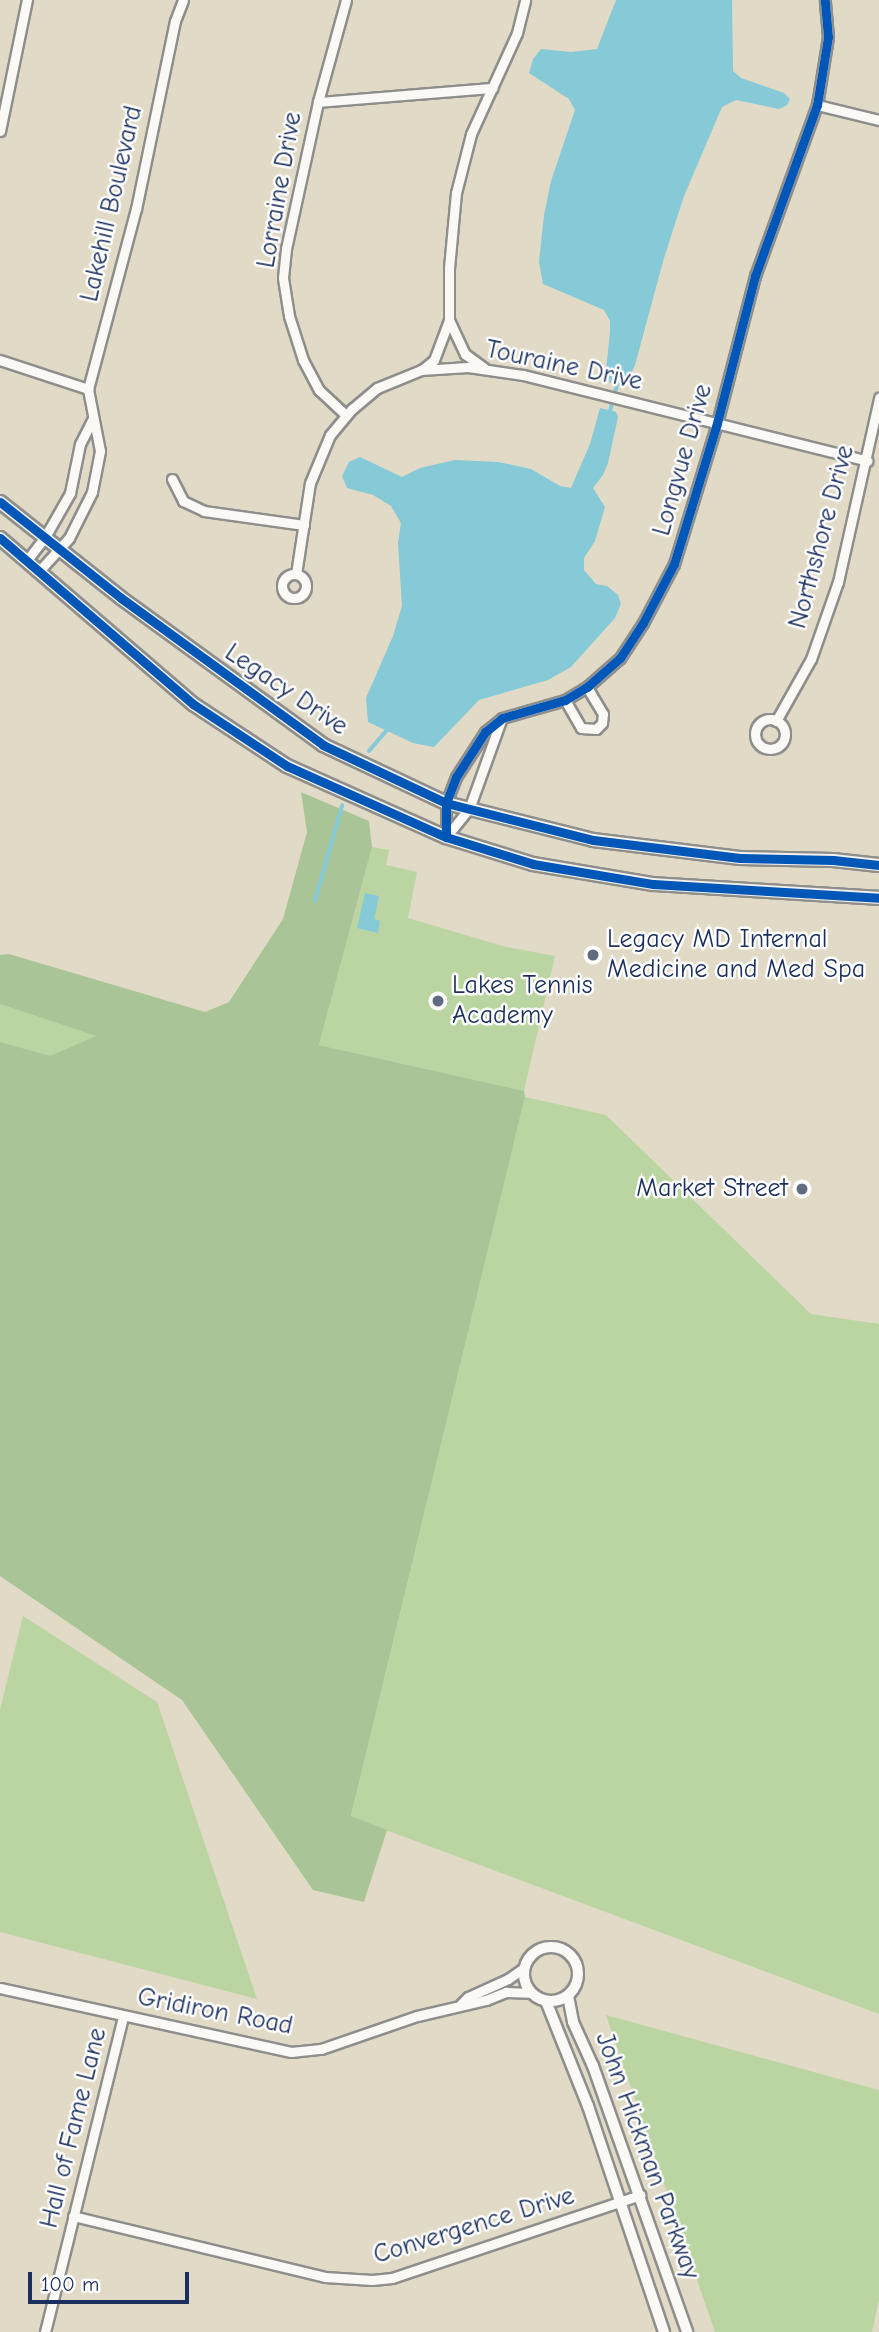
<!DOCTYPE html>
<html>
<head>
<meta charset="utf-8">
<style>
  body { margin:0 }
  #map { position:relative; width:879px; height:2332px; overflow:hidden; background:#e0dac6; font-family:"Comic Neue",sans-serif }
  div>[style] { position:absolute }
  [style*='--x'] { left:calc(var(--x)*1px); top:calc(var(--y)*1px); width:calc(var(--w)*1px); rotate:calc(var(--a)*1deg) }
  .green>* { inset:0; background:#bad5a1 }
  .forest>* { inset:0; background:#a9c597 }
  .water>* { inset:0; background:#86c9d7 }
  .stream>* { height:3.5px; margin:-1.75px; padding:0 1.75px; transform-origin:1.75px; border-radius:1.75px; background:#86c9d7 }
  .roads { filter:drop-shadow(2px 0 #8e8e8c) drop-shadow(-2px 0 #8e8e8c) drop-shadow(0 2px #8e8e8c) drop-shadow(0 -2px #8e8e8c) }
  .minor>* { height:9px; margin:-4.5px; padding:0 4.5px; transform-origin:4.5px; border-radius:4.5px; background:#faf9f6 }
  .minor>.ring { margin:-4.5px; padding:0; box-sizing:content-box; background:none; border:9px solid #faf9f6; border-radius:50% }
  .tertiary>* { height:10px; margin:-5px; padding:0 5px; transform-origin:5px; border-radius:5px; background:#faf9f6 }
  .tertiary>.ring { margin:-5px; padding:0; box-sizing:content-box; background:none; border:10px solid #faf9f6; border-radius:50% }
  .secondary>* { height:12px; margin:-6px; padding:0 6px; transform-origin:6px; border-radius:6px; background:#f4f1ec }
  .cycleway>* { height:9px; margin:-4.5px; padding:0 4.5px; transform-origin:4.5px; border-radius:4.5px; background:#0057b8 }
  .dots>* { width:19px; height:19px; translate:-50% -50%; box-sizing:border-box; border:4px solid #fff; border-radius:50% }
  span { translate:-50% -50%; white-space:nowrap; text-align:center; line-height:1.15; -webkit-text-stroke:5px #fff; paint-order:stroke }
  .street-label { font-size:26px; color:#1b2f5e }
  .poi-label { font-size:26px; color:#1b2f5e }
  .left { translate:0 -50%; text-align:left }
  .right { translate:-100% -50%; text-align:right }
  .scale { position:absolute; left:28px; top:2272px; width:161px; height:32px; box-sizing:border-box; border:4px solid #1b2f5e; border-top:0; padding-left:9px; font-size:21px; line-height:24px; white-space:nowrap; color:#1b2f5e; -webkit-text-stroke:5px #fff; paint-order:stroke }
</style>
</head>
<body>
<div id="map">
  <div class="green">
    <i style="clip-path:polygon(372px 847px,389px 850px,386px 865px,417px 872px,408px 918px,506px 947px,555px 956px,524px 1091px,319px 1045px)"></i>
    <i style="clip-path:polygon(0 1004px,97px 1036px,50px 1057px,0 1042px)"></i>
    <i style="clip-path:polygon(525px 1097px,606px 1115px,811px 1314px,879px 1324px,879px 2014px,351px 1817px)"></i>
    <i style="clip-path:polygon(23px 1616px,157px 1702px,257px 1999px,0 1932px,0 1710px)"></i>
    <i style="clip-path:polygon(606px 2015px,879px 2090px,879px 2299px,872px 2332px,715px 2332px)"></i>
  </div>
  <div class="forest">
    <i style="clip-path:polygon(301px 792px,369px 821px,372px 847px,319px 1045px,524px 1091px,525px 1097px,351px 1816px,387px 1830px,364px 1902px,313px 1890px,182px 1700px,0 1576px,0 1042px,50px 1056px,96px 1036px,0 1004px,0 955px,9px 954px,205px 1012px,229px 1002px,283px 919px,307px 832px)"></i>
  </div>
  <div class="water">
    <i style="clip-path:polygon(616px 0,732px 0,733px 71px,741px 78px,784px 93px,790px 99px,787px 105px,779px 109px,736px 100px,722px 107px,684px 196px,664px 258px,635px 365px,625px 387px,610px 383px,606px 370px,610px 332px,610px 321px,604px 310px,543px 284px,539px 262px,544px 215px,551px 181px,575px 110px,569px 99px,529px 73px,533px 59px,541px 49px,571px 52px,597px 49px)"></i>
    <i style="clip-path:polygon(600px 408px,616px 412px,618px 417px,608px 463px,603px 475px,593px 488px,605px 507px,595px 541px,584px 558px,584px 570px,596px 584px,607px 586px,618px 595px,621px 604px,615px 618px,571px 667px,548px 680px,479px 700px,434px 747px,413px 743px,368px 722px,366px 698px,393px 636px,402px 606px,398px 543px,401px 523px,391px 506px,373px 495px,347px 488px,342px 476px,349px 462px,360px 457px,402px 477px,420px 468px,455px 460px,498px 462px,531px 469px,560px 486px,571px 488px,590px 444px)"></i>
    <i style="clip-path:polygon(365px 893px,379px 896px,374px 919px,380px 921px,378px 933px,357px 928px)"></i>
  </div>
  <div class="stream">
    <i style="--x:609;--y:415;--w:34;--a:-75"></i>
    <i style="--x:369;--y:751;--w:29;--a:-49"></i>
    <i style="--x:315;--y:901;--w:99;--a:-74.1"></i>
  </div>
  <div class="roads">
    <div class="minor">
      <i style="--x:346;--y:0;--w:106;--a:105.4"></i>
      <i style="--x:318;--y:102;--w:150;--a:102.3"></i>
      <i style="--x:286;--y:249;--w:29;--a:96"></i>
      <i style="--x:283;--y:278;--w:38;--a:81"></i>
      <i style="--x:289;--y:316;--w:46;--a:72.3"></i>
      <i style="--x:303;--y:360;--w:34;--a:62"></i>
      <i style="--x:319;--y:390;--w:37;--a:43"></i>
      <i style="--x:318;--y:102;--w:175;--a:-4.6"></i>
      <i style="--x:817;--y:105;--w:64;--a:13.6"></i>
      <i style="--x:0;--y:131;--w:134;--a:-78.4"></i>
      <i style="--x:449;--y:320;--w:38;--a:65"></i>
      <i style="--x:465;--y:354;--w:24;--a:36"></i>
      <i style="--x:0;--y:360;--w:93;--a:18.2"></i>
      <i style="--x:423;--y:369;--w:14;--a:-39"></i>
      <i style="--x:434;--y:360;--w:43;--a:-69.4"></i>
      <i style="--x:449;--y:320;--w:52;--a:-90"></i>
      <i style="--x:449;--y:268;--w:75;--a:-84.7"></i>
      <i style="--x:456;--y:193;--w:61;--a:-75.7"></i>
      <i style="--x:471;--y:134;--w:111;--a:-65.5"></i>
      <i style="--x:517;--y:33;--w:34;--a:-76"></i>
      <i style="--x:172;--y:479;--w:25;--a:63"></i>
      <i style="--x:183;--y:501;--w:23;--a:25"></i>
      <i style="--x:204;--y:511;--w:101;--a:8"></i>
      <i style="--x:27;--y:560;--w:29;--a:-52"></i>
      <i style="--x:45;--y:537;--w:51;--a:-60.4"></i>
      <i style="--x:70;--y:493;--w:50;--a:-78.5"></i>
      <i style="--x:80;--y:444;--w:29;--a:-63"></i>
      <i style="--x:40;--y:570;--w:43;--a:-47.8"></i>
      <i style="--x:69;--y:538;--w:51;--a:-63.4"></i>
      <i style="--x:92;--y:492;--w:42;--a:-79"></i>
      <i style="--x:100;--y:451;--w:63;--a:-101"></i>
      <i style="--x:88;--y:389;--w:186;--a:-75.1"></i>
      <i style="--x:136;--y:209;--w:192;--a:-78.3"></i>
      <i style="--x:175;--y:21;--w:22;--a:-69"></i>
      <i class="ring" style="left:282px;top:574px;width:15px;height:15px"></i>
      <i style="--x:296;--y:574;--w:92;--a:-81.3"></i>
      <i style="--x:310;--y:483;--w:52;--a:-67.4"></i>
      <i style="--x:330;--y:435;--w:34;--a:-50"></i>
      <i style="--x:352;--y:409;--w:33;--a:-40"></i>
      <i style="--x:377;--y:388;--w:48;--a:-22.2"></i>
      <i style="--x:421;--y:370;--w:47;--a:-3.7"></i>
      <i style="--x:468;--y:367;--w:56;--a:8.3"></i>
      <i style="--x:523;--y:375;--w:355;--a:14"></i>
      <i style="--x:565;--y:700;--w:32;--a:60"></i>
      <i style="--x:581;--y:728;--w:15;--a:4"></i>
      <i style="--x:596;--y:729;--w:8;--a:-45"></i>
      <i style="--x:602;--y:723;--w:9;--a:-84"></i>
      <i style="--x:603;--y:714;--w:31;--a:-121"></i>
      <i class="ring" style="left:755px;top:719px;width:21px;height:21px"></i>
      <i style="--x:776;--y:721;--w:71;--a:-60.6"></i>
      <i style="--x:811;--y:659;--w:82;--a:-70.7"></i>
      <i style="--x:838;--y:582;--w:189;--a:-77.4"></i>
      <i style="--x:446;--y:837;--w:34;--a:-90"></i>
      <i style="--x:446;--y:803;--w:28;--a:-69"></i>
      <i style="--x:456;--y:777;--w:54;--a:-57.2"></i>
      <i style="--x:485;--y:732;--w:22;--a:-39"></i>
      <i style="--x:502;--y:718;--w:66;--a:-15.9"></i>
      <i style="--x:565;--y:700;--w:26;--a:-31"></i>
      <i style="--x:587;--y:687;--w:44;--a:-41.3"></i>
      <i style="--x:620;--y:658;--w:42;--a:-56.7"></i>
      <i style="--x:643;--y:623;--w:67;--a:-62.3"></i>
      <i style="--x:674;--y:564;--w:147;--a:-73"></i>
      <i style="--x:717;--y:423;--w:152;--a:-75.5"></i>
      <i style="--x:755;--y:276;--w:182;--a:-70.1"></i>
      <i style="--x:817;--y:105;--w:69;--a:-80.8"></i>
      <i style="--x:828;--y:37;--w:37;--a:-95"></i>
      <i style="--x:446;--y:837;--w:36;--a:-51"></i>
      <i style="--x:469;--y:809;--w:95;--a:-70.2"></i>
      <i style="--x:0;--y:1988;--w:298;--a:12.4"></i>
      <i style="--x:291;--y:2052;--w:30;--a:-6"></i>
      <i style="--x:321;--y:2049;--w:102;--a:-19"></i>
      <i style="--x:417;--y:2016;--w:71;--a:-13.1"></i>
      <i style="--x:486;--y:2000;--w:22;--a:-22"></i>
      <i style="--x:506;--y:1992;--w:25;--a:2"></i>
      <i style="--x:461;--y:2004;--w:10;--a:-45"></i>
      <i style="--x:468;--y:1997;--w:44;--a:-24.2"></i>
      <i style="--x:508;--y:1979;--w:19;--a:-35"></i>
      <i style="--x:73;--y:2216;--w:259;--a:13.6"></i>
      <i style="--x:325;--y:2277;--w:47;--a:3.7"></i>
      <i style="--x:372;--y:2280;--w:20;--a:-6"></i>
      <i style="--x:392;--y:2278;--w:262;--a:-18.5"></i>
      <i style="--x:45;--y:2332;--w:325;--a:-76.1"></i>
    </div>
    <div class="tertiary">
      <i class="ring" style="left:524px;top:1947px;width:44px;height:44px"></i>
      <i style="--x:568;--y:1996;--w:26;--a:79"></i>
      <i style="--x:573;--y:2022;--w:48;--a:65.6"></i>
      <i style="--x:593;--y:2066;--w:282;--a:70.5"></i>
      <i style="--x:546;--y:2001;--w:113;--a:68.2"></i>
      <i style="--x:588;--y:2106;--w:238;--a:71.4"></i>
    </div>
    <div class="secondary">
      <i style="--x:0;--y:502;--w:154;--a:38.4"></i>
      <i style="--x:121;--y:598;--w:250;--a:36"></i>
      <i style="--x:323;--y:745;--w:136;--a:25.2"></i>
      <i style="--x:446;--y:803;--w:152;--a:14.1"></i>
      <i style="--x:593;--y:840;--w:148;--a:7"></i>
      <i style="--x:740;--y:858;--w:93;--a:1.2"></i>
      <i style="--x:833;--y:860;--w:46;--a:6.2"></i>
      <i style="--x:0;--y:538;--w:255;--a:40.7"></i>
      <i style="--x:193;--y:704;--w:113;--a:33.4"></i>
      <i style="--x:287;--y:766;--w:174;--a:24.1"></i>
      <i style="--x:446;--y:837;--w:91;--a:17.2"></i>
      <i style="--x:533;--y:864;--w:122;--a:9.5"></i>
      <i style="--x:653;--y:884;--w:226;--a:3.5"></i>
    </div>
  </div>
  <div class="cycleway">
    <i style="--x:0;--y:502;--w:154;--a:38.4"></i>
    <i style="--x:121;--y:598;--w:250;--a:36"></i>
    <i style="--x:323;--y:745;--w:136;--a:25.2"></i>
    <i style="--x:446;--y:803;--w:152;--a:14.1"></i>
    <i style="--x:593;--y:840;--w:148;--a:7"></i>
    <i style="--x:740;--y:858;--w:93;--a:1.2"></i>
    <i style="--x:833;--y:860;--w:46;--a:6.2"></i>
    <i style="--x:0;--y:538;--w:255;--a:40.7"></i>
    <i style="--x:193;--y:704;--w:113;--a:33.4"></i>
    <i style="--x:287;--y:766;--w:174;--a:24.1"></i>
    <i style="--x:446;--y:837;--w:91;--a:17.2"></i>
    <i style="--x:533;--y:864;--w:122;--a:9.5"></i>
    <i style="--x:653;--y:884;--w:226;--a:3.5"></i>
    <i style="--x:446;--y:837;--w:34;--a:-90"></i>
    <i style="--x:446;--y:803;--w:28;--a:-69"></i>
    <i style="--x:456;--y:777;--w:54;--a:-57.2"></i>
    <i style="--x:485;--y:732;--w:22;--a:-39"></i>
    <i style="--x:502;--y:718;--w:66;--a:-15.9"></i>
    <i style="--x:565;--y:700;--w:26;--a:-31"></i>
    <i style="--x:587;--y:687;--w:44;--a:-41.3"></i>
    <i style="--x:620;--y:658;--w:42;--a:-56.7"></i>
    <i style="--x:643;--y:623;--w:67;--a:-62.3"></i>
    <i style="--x:674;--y:564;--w:147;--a:-73"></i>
    <i style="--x:717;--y:423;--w:152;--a:-75.5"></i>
    <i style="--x:755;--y:276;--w:182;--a:-70.1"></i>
    <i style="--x:817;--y:105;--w:69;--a:-80.8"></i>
    <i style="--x:828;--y:37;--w:37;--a:-95"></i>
  </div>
  <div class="dots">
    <i style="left:593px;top:955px;background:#606b82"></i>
    <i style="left:438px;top:1001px;background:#606b82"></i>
    <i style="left:802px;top:1189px;background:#606b82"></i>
  </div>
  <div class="street-label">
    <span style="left:280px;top:190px;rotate:-80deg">Lorraine Drive</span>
    <span style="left:112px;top:204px;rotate:-77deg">Lakehill Boulevard</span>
    <span style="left:564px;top:366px;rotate:12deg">Touraine Drive</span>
    <span style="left:683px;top:460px;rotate:-74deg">Longvue Drive</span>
    <span style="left:822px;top:537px;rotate:-75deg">Northshore Drive</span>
    <span style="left:286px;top:690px;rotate:34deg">Legacy Drive</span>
    <span style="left:215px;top:2012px;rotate:11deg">Gridiron Road</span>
    <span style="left:74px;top:2128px;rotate:-76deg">Hall of Fame Lane</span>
    <span style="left:647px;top:2156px;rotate:70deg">John Hickman Parkway</span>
    <span style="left:474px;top:2226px;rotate:-17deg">Convergence Drive</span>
  </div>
  <div class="poi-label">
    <span class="left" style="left:607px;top:955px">Legacy MD Internal<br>Medicine and Med Spa</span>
    <span class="left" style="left:452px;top:1001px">Lakes Tennis<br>Academy</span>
    <span class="right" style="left:788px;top:1189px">Market Street</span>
  </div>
  <div class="scale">100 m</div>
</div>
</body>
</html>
